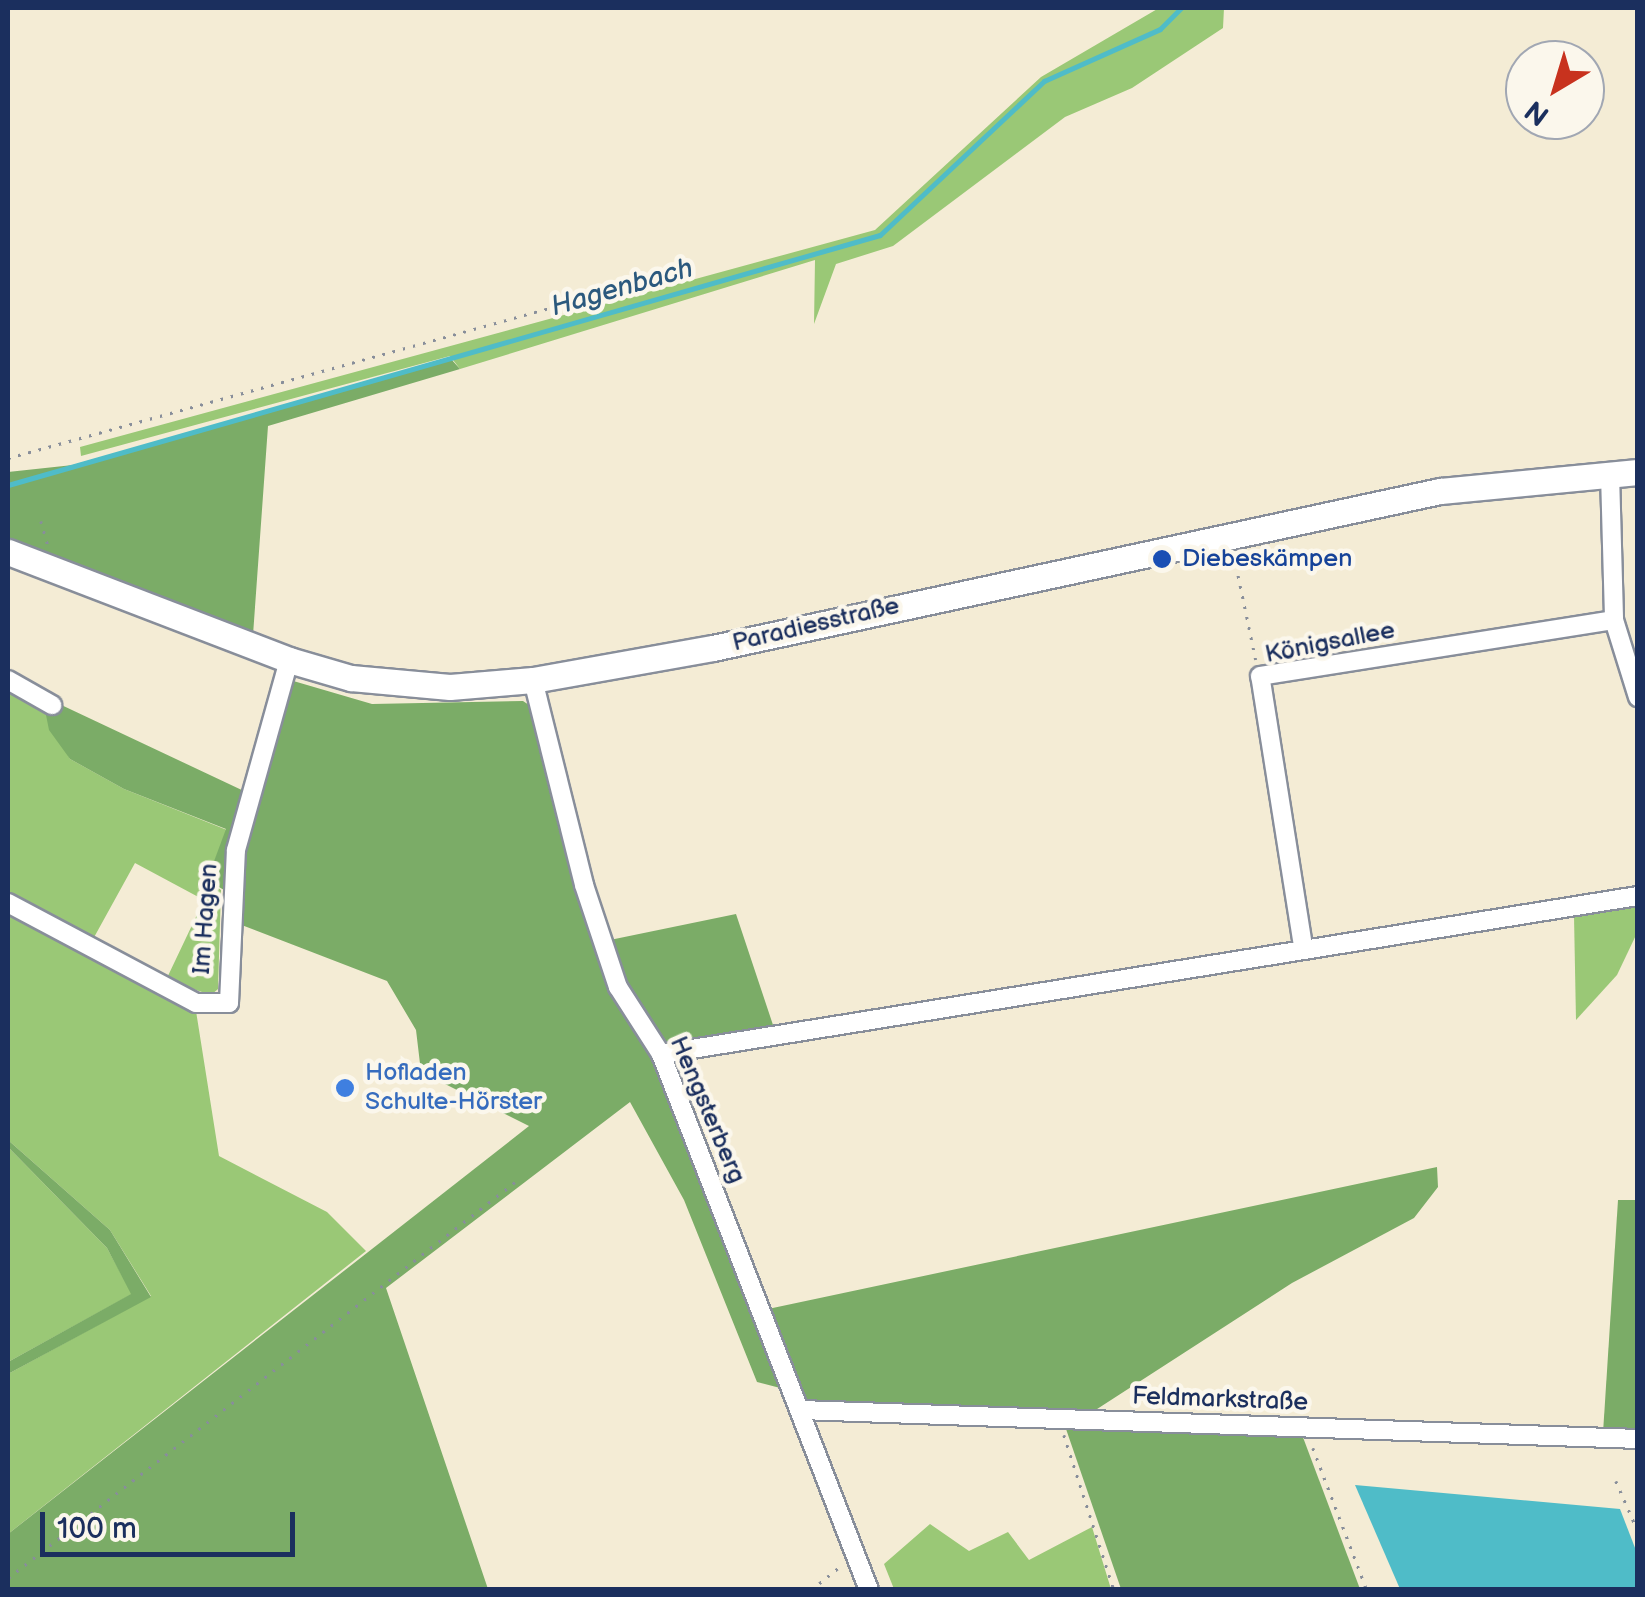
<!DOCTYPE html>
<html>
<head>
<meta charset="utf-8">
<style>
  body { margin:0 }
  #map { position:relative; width:1645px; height:1597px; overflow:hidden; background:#f4ecd5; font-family:"Balsamiq Sans",sans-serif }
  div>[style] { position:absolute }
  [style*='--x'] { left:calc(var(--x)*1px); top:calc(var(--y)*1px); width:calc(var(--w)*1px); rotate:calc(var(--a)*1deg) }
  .green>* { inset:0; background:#9ac876 }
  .forest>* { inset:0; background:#7bac67 }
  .water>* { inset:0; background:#4fbcc8 }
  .stream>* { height:5px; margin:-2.5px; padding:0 2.5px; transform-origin:2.5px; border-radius:2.5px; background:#4fbcc8 }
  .path>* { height:2.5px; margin-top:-1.25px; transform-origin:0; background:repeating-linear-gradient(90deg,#888e9a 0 2.5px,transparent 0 10.5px) }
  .roads { filter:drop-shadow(2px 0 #888e9a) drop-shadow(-2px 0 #888e9a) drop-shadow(0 2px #888e9a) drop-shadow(0 -2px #888e9a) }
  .minor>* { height:18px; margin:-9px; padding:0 9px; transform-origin:9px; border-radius:9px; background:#fff }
  .secondary>* { height:25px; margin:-12.5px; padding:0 12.5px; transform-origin:12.5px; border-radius:12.5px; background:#fff }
  .dots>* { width:28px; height:28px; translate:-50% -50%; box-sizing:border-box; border:5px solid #fbf7ec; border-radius:50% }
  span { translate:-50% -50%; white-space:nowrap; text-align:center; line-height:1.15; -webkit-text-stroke:9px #fbf7ec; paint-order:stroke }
  .transit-label { font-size:25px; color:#164399 }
  .left { translate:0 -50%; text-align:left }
  .street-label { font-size:25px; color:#1b2f5e }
  .shop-label { font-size:25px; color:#366cbe }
  .water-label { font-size:28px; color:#2b597e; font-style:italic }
  .frame { position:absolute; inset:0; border:10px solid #1b2f5e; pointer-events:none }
  .north { position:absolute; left:1505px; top:40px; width:100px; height:100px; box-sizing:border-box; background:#fbf7ec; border:2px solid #a1a7b3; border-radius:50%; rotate:218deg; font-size:28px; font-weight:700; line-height:40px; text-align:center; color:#1b2f5e }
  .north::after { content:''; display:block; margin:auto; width:35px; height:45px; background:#c8321e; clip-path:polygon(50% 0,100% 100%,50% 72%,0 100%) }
  .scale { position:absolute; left:40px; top:1512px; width:255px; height:45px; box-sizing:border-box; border:5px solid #1b2f5e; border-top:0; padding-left:12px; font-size:30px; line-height:35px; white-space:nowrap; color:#1b2f5e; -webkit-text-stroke:8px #fbf7ec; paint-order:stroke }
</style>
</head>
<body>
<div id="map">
  <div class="green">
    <i style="clip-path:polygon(1159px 8px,1224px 8px,1223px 28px,1132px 88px,1065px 117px,893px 246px,836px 264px,814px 324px,815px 260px,460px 369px,450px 356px,81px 456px,80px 447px,875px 230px,1041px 77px)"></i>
    <i style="clip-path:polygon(8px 689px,45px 710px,70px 759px,124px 789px,227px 830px,207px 880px,221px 890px,218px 989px,211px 995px,166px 980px,204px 900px,135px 863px,92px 941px,8px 895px)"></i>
    <i style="clip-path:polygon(1637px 906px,1637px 933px,1617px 975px,1576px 1020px,1574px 916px)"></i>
    <i style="clip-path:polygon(8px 912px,196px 1011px,219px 1156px,327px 1212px,366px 1251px,8px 1534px,8px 1374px,151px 1296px,110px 1230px,8px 1140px)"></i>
    <i style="clip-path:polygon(8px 1147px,107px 1248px,132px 1294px,8px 1362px)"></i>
    <i style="clip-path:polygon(930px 1524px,969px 1551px,1008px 1532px,1029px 1560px,1092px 1527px,1111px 1589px,894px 1589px,884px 1564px)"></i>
  </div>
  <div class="forest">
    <i style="clip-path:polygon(451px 359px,460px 369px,268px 426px,253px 635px,8px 548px,8px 472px,73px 465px)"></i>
    <i style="clip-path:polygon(290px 680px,372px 704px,523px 701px,532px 707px,579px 886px,657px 1063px,784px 1389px,757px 1382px,684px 1200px,630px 1102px,386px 1288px,488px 1589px,8px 1590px,8px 1534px,529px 1126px,421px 1072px,416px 1030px,387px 981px,239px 924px,241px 855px)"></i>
    <i style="clip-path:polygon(55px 702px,246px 792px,224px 890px,207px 880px,226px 829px,124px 789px,70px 759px,49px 730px,45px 710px)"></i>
    <i style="clip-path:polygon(736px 914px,775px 1031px,663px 1051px,620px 987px,605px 941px)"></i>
    <i style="clip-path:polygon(8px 1140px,110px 1230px,151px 1297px,8px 1374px,8px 1362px,131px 1294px,107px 1248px,8px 1147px)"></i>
    <i style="clip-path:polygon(1437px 1167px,1438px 1187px,1414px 1218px,1292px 1283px,1094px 1411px,804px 1403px,768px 1309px)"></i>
    <i style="clip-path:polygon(1618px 1200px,1637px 1200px,1637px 1434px,1603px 1433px)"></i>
    <i style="clip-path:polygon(1066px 1429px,1301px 1432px,1360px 1589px,1121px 1589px)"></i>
  </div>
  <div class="water">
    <i style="clip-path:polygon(1355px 1485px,1620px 1509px,1637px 1553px,1637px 1589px,1400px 1589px)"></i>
  </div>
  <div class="stream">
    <i style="--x:8;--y:485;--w:907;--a:-16"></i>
    <i style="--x:880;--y:235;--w:225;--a:-43.2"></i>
    <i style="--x:1044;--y:81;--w:127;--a:-24.1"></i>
    <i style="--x:1160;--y:29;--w:30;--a:-45"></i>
  </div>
  <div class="path">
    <i style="--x:8;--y:458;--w:663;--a:-15.48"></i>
    <i style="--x:41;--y:521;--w:25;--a:74"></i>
    <i style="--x:1234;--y:555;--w:107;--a:78.2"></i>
    <i style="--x:1064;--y:1435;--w:163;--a:72.1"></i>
    <i style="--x:1313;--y:1448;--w:152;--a:69.2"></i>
    <i style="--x:1616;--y:1481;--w:55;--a:66.3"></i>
    <i style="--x:8;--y:1578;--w:643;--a:-37.99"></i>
    <i style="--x:811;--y:1590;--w:40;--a:-39"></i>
  </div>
  <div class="roads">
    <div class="minor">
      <i style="--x:1610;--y:474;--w:146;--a:88.4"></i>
      <i style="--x:1614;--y:620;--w:81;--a:72.7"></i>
      <i style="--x:8;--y:680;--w:51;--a:29.6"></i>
      <i style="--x:533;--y:680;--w:211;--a:76"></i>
      <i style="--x:584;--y:885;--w:108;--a:71.6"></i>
      <i style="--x:618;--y:987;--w:80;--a:57.3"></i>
      <i style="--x:661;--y:1054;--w:575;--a:68.79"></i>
      <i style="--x:8;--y:903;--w:213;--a:28"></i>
      <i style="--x:196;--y:1003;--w:33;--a:0"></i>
      <i style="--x:229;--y:1003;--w:153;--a:-87.4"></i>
      <i style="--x:236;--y:850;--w:197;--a:-74.4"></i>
      <i style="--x:1303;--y:946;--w:273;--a:-99"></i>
      <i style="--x:1260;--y:676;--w:358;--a:-9"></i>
      <i style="--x:661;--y:1054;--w:990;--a:-9.19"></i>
      <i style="--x:800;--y:1410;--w:839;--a:1.98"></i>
    </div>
    <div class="secondary">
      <i style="--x:8;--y:552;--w:301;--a:21"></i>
      <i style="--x:289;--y:660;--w:65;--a:16.2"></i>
      <i style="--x:351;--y:678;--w:99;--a:5.2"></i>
      <i style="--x:450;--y:687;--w:83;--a:-4.8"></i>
      <i style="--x:533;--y:680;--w:183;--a:-10.1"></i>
      <i style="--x:713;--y:648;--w:744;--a:-12.19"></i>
      <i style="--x:1440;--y:491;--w:199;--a:-5.5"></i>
    </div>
  </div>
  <div class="dots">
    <i style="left:1162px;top:559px;background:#1a4fb4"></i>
    <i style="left:345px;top:1088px;background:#3f7fe0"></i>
  </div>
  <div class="transit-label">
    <span class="left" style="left:1182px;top:559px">Diebeskämpen</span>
  </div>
  <div class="street-label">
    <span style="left:816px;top:625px;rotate:-13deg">Paradiesstraße</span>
    <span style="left:1330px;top:643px;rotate:-11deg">Königsallee</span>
    <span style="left:206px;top:919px;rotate:-86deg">Im Hagen</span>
    <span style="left:707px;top:1110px;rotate:67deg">Hengsterberg</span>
    <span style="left:1220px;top:1400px;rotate:2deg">Feldmarkstraße</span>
  </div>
  <div class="shop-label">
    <span class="left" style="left:365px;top:1088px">Hofladen<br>Schulte-Hörster</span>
  </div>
  <div class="water-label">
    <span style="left:622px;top:288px;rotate:-16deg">Hagenbach</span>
  </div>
  <div class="frame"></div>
  <div class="north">N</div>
  <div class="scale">100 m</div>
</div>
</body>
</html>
